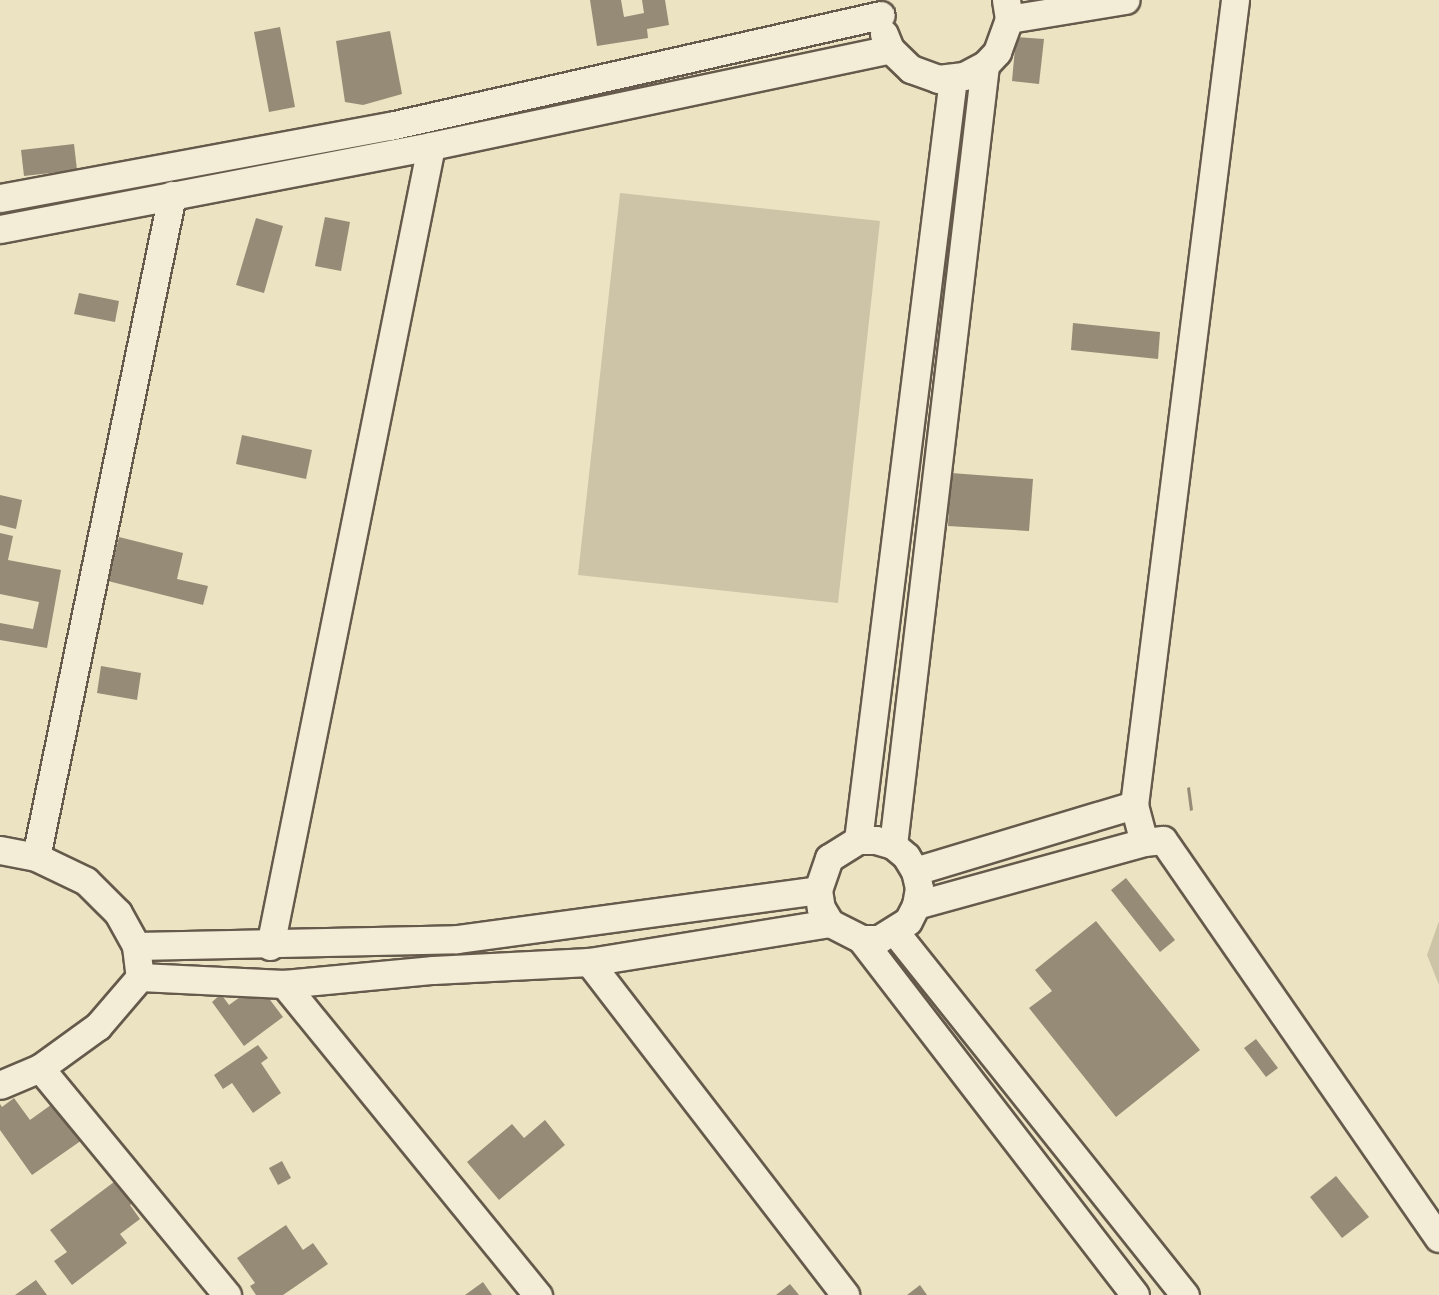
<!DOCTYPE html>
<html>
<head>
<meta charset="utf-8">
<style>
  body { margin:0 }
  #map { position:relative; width:1439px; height:1295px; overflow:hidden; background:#ece3c2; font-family:"Libre Bodoni",serif }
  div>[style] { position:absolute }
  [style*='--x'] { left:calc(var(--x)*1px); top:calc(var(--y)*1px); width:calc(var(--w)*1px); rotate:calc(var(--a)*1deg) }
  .green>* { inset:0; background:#cdc4a7 }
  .building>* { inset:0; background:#968b76 }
  .roads { filter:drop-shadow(2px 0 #655a4b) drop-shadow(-2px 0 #655a4b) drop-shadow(0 2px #655a4b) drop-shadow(0 -2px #655a4b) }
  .minor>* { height:27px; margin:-13.5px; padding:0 13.5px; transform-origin:13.5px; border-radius:13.5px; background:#f3edd7 }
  span { translate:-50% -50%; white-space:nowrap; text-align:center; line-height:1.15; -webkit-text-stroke:4.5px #f3edd7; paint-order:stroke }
</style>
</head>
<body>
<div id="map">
  <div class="green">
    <i style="clip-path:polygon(620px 193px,880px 221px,838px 603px,578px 575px)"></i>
    <i style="clip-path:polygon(1439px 921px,1439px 985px,1427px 955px)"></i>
  </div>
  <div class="building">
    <i style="clip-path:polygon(590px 0,621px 0,624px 17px,644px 13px,642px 0,665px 0,669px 25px,647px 29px,648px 38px,597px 46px)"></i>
    <i style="clip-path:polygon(280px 27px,295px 107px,269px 112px,254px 32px)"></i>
    <i style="clip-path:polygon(390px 31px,402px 94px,363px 105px,345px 102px,336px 41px)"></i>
    <i style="clip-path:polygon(1016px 37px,1044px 39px,1039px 84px,1012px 81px)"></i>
    <i style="clip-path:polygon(74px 144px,77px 170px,24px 176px,21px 150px)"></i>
    <i style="clip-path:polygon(325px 217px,350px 222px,341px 271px,315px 266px)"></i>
    <i style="clip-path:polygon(256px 218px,283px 226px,264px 293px,236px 285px)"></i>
    <i style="clip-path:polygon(79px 293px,119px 301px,115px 322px,74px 314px)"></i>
    <i style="clip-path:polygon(1073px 323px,1160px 332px,1158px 359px,1071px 350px)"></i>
    <i style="clip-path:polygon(242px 435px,312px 450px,306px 479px,236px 464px)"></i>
    <i style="clip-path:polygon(951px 473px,1033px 479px,1029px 531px,948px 526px)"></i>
    <i style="clip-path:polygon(0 495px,22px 500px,16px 529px,0 525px)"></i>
    <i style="clip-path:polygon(0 533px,13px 536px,8px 560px,61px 570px,47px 648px,0 640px,0 623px,33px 629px,39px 602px,0 594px)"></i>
    <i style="clip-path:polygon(119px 537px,183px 553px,177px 579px,208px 586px,203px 605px,108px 581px)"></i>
    <i style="clip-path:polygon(101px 666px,141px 673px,137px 700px,97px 693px)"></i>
    <i style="clip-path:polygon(1190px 787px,1193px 810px,1190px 811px,1187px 788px)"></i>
    <i style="clip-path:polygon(1126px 878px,1175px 940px,1160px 952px,1111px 890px)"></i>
    <i style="clip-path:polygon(1096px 921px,1200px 1050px,1116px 1117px,1029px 1008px,1052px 991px,1035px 970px)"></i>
    <i style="clip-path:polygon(258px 984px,283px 1017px,244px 1046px,212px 1002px,221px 994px,229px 1005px)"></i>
    <i style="clip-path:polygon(1256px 1039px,1278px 1068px,1266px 1077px,1244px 1048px)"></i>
    <i style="clip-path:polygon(258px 1045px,268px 1058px,261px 1063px,281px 1093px,253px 1113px,232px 1083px,223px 1089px,214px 1075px)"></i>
    <i style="clip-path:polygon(14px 1098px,30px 1120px,55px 1102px,82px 1140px,32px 1175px,0 1130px,0 1104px,2px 1107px)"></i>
    <i style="clip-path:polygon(545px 1120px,565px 1145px,499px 1200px,467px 1162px,512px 1124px,524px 1138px)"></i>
    <i style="clip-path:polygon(282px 1161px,291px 1178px,278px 1185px,269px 1168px)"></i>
    <i style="clip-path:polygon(1336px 1176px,1369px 1217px,1342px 1238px,1310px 1197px)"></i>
    <i style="clip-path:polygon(118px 1179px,135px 1201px,130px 1205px,140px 1219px,120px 1234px,127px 1243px,72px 1285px,54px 1261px,67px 1252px,50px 1230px)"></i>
    <i style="clip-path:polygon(286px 1225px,303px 1250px,313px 1243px,328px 1264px,283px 1295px,256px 1295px,250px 1286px,255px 1283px,237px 1258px)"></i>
    <i style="clip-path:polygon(36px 1280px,47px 1295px,15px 1295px)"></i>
    <i style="clip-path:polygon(483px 1282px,492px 1295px,465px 1295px)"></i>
    <i style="clip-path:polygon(790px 1284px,799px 1295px,776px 1295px)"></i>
    <i style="clip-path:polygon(920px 1285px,927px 1295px,907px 1295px)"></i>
  </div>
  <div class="roads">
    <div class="minor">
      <i style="--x:1235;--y:0;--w:811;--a:97.15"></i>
      <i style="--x:1134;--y:805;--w:38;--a:75"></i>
      <i style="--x:1144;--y:842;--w:19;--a:-6"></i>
      <i style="--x:1163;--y:840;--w:484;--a:55.3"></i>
      <i style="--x:1009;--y:19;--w:118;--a:-9.3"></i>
      <i style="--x:884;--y:34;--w:16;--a:68"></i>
      <i style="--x:890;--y:49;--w:29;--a:44"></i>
      <i style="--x:911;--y:69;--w:29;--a:20"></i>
      <i style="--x:938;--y:79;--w:26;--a:-7"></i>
      <i style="--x:964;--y:76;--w:24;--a:-28"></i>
      <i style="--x:985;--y:65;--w:18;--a:-47"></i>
      <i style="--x:997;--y:52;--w:35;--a:-70"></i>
      <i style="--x:1009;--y:19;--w:19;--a:-99"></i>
      <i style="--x:0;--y:198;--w:397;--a:-10.5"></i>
      <i style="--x:390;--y:126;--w:503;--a:-12.74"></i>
      <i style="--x:0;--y:229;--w:439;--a:-10.9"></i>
      <i style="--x:431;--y:146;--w:469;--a:-11.9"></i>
      <i style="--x:858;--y:840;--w:768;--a:-82.89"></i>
      <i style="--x:893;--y:845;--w:785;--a:-83.27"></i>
      <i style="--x:0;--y:850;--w:37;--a:11"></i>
      <i style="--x:36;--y:857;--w:55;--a:25.6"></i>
      <i style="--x:86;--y:881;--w:45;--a:45"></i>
      <i style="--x:118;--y:913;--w:38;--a:61"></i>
      <i style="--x:136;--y:946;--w:31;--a:83"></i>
      <i style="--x:140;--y:977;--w:65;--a:130.6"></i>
      <i style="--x:98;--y:1026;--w:72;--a:144.1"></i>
      <i style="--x:40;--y:1068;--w:43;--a:157"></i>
      <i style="--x:36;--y:857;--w:676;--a:-78.39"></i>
      <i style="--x:915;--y:871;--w:229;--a:-16.8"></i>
      <i style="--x:916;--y:905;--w:237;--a:-15.4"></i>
      <i style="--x:895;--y:932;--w:465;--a:51.4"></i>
      <i style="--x:861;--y:939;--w:449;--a:52.4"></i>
      <i style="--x:136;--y:946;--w:321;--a:-1.2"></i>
      <i style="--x:457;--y:939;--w:364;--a:-7.7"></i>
      <i style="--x:270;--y:946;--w:816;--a:-78.62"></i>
      <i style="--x:589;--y:962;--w:420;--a:52.4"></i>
      <i style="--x:140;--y:977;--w:144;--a:2.8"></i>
      <i style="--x:284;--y:984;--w:150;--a:-5.4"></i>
      <i style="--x:433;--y:970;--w:156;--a:-2.9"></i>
      <i style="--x:589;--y:962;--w:244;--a:-9.2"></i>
      <i style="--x:830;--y:923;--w:35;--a:27"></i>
      <i style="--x:861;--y:939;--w:18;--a:0"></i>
      <i style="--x:879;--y:939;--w:34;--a:-32"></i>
      <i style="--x:908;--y:921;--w:18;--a:-63"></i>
      <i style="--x:916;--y:905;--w:17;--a:-80"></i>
      <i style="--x:919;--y:888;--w:17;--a:-103"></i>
      <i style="--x:915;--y:871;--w:17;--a:-121"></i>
      <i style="--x:906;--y:856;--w:17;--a:-140"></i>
      <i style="--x:893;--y:845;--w:18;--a:-164"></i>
      <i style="--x:876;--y:840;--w:18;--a:180"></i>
      <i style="--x:858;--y:840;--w:34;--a:148"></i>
      <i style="--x:829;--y:858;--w:34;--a:109"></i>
      <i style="--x:818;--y:890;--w:18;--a:81"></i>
      <i style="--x:821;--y:908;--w:17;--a:59"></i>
      <i style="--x:284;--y:984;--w:402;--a:50.8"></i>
      <i style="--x:40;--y:1068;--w:294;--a:50.5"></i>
    </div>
  </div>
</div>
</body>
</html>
